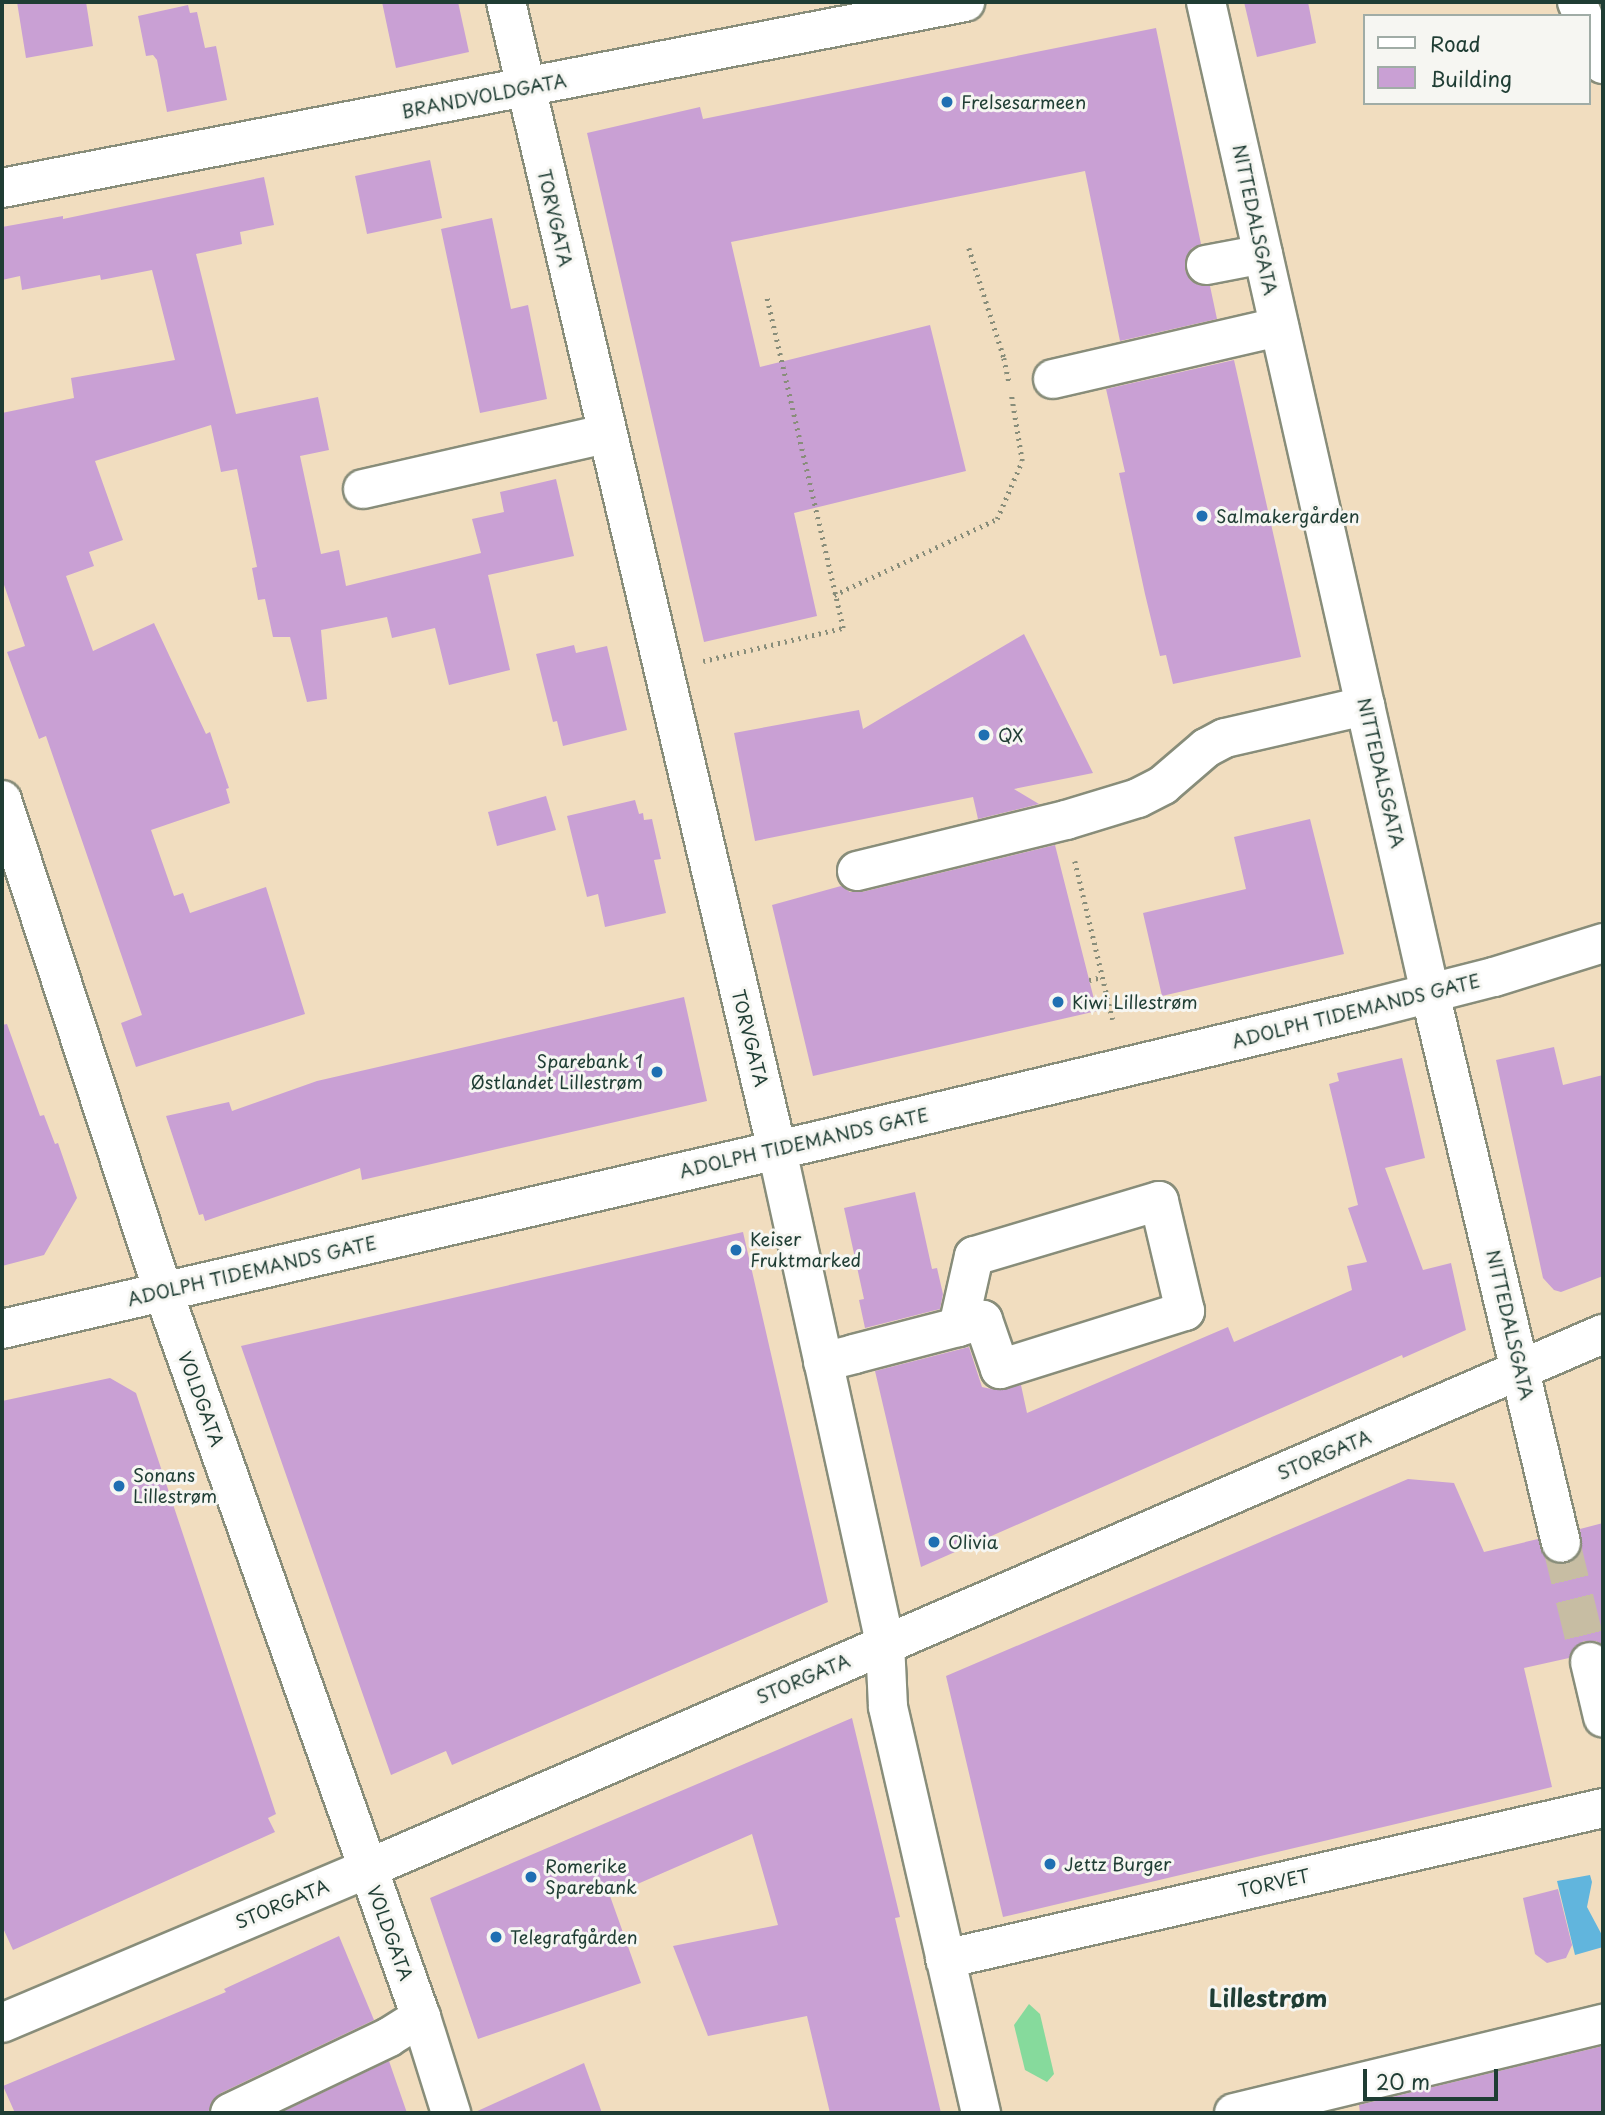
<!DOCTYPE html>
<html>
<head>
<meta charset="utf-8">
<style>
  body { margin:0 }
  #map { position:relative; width:1605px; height:2115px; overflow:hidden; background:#f1ddbf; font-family:"Playpen Sans",sans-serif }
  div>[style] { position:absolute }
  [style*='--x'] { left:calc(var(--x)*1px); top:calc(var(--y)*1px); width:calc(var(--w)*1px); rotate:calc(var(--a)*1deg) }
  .green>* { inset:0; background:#86da9c }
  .water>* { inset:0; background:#61b5dd }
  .building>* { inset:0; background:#c9a0d4 }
  .minor-tunnel>* { height:38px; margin-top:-19px; transform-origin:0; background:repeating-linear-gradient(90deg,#c7bda3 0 38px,transparent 0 57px) }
  .path>* { height:4.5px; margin-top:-2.25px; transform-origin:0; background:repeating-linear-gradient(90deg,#888d7a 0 2px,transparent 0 7px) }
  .roads { filter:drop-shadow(2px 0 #888d7a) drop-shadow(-2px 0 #888d7a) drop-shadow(0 2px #888d7a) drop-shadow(0 -2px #888d7a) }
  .minor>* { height:38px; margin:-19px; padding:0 19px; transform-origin:19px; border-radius:19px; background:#fff }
  .major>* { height:38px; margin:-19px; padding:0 19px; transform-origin:19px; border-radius:19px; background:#fff }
  .dots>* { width:19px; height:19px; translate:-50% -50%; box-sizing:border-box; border:4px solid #f6f6f2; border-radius:50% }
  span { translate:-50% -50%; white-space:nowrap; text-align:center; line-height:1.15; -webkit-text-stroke:6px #f6f6f2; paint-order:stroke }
  .street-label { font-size:18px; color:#1f3d34 }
  .poi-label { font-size:18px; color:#1f3d34 }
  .left { translate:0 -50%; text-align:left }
  .right { translate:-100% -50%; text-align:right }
  .district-label { font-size:24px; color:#1f3d34; font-weight:700 }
  .frame { position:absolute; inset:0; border:4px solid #1f3d34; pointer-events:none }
  .legend { position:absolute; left:1363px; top:14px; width:228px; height:91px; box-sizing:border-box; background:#f6f6f2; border:2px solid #a0aca6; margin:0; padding:9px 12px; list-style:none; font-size:21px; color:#1f3d34 }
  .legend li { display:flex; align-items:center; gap:14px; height:35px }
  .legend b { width:35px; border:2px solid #a0aca6 }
  .scale { position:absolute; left:1363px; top:2069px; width:135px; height:32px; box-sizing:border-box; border:4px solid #1f3d34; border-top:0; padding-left:9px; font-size:21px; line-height:24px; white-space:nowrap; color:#1f3d34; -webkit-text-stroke:5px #f6f6f2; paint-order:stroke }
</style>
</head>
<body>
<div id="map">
  <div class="green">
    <i style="clip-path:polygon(1029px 2004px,1040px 2014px,1054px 2074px,1047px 2082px,1025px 2070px,1014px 2025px)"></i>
  </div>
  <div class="water">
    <i style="clip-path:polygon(1590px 1875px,1592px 1882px,1587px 1907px,1603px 1937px,1603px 1947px,1575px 1955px,1557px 1881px)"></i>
  </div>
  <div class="building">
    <i style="clip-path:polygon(17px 2px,86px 2px,93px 46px,26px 58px)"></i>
    <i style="clip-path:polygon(382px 2px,458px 2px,469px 52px,396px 68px)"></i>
    <i style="clip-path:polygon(1244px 2px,1308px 2px,1316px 43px,1257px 57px)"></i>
    <i style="clip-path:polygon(188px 5px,190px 13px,197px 12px,205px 48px,216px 46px,227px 100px,167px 112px,157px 60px,153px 55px,146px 56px,138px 16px)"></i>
    <i style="clip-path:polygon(1156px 28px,1201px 244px,1192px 248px,1186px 257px,1185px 270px,1190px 280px,1198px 285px,1210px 286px,1217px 319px,1120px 341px,1085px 171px,731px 242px,760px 367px,930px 325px,966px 471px,794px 513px,817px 616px,704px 642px,587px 133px,700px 107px,703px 119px)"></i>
    <i style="clip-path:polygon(430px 160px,442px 218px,367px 234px,355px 176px)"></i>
    <i style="clip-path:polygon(264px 177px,274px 225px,240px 232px,242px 244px,196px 254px,236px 414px,318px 397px,329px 450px,300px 456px,321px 554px,339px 550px,346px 586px,481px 553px,472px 519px,504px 512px,500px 492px,556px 479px,574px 556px,488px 575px,510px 670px,449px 685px,435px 628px,392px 638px,387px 617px,321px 630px,327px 699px,307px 702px,290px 637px,273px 637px,265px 599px,258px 600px,252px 568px,257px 567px,237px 469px,221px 472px,211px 425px,95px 461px,123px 540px,89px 552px,94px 566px,66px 576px,93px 651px,154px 623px,206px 734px,210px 732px,229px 788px,226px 789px,230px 803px,151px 830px,174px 896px,183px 893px,190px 913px,266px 887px,305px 1014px,136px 1067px,121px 1023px,142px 1015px,46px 736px,39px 739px,7px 652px,25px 646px,2px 579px,2px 413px,74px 398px,71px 378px,175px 360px,152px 270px,101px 280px,100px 275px,22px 290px,20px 276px,2px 280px,2px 227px,63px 216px,63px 219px)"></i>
    <i style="clip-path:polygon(492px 218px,511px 309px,528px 305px,547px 399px,480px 413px,441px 229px)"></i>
    <i style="clip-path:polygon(1234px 360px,1301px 657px,1173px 684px,1166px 655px,1160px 656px,1145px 594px,1119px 473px,1125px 472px,1106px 389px)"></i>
    <i style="clip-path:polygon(1024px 634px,1093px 773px,1014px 789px,1039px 804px,978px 819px,973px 797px,755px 841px,734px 733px,859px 710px,863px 729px)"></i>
    <i style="clip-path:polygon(574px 645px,576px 653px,607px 646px,627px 730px,563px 746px,557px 721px,553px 722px,536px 654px)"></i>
    <i style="clip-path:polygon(546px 796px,556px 830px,497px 846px,488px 812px)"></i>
    <i style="clip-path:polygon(635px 800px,639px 814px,643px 813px,644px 820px,652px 819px,661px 859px,654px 860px,666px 913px,605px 927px,598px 894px,587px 897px,567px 816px)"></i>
    <i style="clip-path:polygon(1310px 819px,1344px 954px,1162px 996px,1143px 913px,1246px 889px,1234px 837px)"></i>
    <i style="clip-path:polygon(1055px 845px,1097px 1011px,813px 1076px,772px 905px,841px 886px,850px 892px,862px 892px)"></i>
    <i style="clip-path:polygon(684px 997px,707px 1101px,362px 1180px,360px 1168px,205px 1221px,203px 1214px,199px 1215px,166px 1116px,229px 1102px,232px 1111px,317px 1081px)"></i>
    <i style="clip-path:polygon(7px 1024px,40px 1116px,44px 1115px,55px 1144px,58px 1143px,77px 1198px,44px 1255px,2px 1266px,2px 1025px)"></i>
    <i style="clip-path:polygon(1554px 1047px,1563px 1085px,1603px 1075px,1603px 1276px,1561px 1292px,1554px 1290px,1543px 1278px,1496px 1060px)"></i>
    <i style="clip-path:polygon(1402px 1058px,1425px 1158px,1385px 1168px,1423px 1270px,1451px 1263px,1466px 1330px,1403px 1358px,1402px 1355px,921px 1567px,875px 1371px,969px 1347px,982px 1387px,996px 1390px,1021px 1385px,1027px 1413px,1228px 1327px,1234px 1342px,1352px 1290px,1347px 1266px,1367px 1262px,1348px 1208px,1358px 1205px,1329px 1084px,1339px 1081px,1337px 1073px)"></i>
    <i style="clip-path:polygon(915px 1192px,932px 1269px,937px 1268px,943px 1294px,940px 1309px,865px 1328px,859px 1300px,864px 1299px,844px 1208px)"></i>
    <i style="clip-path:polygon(743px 1232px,828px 1602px,452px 1765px,446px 1751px,391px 1775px,241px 1346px)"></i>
    <i style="clip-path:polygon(110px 1378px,136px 1393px,276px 1814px,268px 1818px,275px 1832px,13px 1950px,2px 1926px,2px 1401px)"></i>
    <i style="clip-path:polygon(1408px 1479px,1454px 1483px,1484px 1552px,1538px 1539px,1546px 1558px,1555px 1564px,1565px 1564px,1575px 1559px,1582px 1550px,1580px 1529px,1603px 1523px,1603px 1645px,1596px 1641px,1584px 1641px,1575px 1647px,1569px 1658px,1524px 1668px,1552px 1787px,1003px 1917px,946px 1676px)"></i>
    <i style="clip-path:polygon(852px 1718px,900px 1917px,895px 1918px,941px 2113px,830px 2113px,807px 2016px,708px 2036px,673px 1946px,778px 1925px,752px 1834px,610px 1896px,641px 1983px,478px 2039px,430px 1898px)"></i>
    <i style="clip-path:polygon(1558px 1889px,1572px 1945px,1566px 1958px,1547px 1963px,1535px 1954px,1523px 1898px)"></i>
    <i style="clip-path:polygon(339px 1936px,374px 2020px,221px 2093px,212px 2101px,208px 2113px,15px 2113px,3px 2086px,226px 1992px,224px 1989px)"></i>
    <i style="clip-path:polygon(1603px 2046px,1603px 2113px,1360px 2113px,1359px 2105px)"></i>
    <i style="clip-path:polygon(389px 2061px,407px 2113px,280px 2113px)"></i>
    <i style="clip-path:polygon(584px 2063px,602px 2113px,473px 2113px)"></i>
  </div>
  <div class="minor-tunnel">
    <i style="--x:1561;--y:1543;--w:122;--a:76.3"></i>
  </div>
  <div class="path">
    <i style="--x:969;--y:248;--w:115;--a:72.3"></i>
    <i style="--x:1004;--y:358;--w:25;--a:78"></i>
    <i style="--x:834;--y:595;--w:180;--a:-25"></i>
    <i style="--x:997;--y:519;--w:63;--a:-66.7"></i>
    <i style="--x:1022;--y:461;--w:68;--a:-99.3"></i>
    <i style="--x:703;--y:661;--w:144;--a:-13.3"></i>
    <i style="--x:843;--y:628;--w:342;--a:-103"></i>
    <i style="--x:1075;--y:861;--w:163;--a:76.6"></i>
    <i style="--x:1089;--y:980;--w:13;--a:-13"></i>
  </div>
  <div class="roads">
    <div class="minor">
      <i style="--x:506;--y:2;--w:1180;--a:76.72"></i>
      <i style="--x:777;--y:1150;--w:505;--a:77.64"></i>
      <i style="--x:885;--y:1643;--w:64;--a:87.3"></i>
      <i style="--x:888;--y:1707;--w:417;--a:77.1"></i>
      <i style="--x:1206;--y:2;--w:1016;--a:77.26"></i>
      <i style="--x:1430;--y:993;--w:565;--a:76.6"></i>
      <i style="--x:1577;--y:2;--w:15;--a:67"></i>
      <i style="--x:1589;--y:31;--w:36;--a:67"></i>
      <i style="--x:2;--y:188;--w:981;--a:-10.93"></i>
      <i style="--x:1206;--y:265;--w:58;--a:-10.9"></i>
      <i style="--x:1053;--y:379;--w:232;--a:-13"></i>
      <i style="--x:363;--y:489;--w:249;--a:-12.8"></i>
      <i style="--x:2;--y:800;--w:517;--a:71.85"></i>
      <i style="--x:163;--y:1291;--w:770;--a:70.44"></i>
      <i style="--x:421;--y:2017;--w:101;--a:72.6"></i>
      <i style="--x:857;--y:871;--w:215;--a:-13.7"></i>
      <i style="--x:1066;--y:820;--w:75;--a:-17"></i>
      <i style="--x:1138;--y:798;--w:28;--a:-27"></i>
      <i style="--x:1163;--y:785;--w:57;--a:-40.7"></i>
      <i style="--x:1206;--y:748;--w:21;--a:-28"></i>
      <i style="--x:1225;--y:738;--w:144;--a:-12.9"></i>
      <i style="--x:823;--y:1362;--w:32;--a:-14"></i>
      <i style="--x:854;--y:1354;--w:107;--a:-14.6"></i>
      <i style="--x:958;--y:1327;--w:26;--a:-16"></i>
      <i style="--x:983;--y:1320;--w:52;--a:70.9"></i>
      <i style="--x:1000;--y:1369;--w:194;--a:-17.4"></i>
      <i style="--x:1185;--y:1311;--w:113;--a:-103.3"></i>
      <i style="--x:1159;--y:1201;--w:193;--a:163.4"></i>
      <i style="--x:974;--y:1256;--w:73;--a:102.7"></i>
      <i style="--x:1590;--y:1662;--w:57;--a:76.7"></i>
      <i style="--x:945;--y:1959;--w:675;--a:-12.92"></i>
      <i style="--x:2;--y:2023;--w:396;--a:-22.9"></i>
      <i style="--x:367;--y:1869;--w:1347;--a:-23.41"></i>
      <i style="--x:230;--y:2113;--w:176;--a:-25.5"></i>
      <i style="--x:389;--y:2037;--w:38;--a:-32"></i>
      <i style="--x:1234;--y:2113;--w:380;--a:-13.6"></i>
    </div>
    <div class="major">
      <i style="--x:2;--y:1329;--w:849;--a:-13"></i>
      <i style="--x:829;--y:1138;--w:554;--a:-13.46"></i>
      <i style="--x:1368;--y:1009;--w:130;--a:-14.3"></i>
      <i style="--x:1494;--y:977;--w:114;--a:-17.3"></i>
    </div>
  </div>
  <div class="dots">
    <i style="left:947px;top:102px;background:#1f6fb2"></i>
    <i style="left:1202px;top:516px;background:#1f6fb2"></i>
    <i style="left:984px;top:735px;background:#1f6fb2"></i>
    <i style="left:1058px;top:1002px;background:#1f6fb2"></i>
    <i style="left:657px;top:1072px;background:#1f6fb2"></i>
    <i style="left:736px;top:1250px;background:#1f6fb2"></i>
    <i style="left:119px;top:1486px;background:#1f6fb2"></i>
    <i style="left:934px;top:1542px;background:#1f6fb2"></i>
    <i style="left:1050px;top:1864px;background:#1f6fb2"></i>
    <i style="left:531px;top:1877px;background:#1f6fb2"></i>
    <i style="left:496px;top:1937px;background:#1f6fb2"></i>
  </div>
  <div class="street-label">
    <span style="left:484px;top:96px;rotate:-11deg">BRANDVOLDGATA</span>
    <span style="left:555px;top:218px;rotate:77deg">TORVGATA</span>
    <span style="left:1255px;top:220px;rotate:78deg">NITTEDALSGATA</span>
    <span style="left:1381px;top:773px;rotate:77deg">NITTEDALSGATA</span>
    <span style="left:1356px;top:1011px;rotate:-14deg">ADOLPH TIDEMANDS GATE</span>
    <span style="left:750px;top:1038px;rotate:76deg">TORVGATA</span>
    <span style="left:804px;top:1143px;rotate:-13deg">ADOLPH TIDEMANDS GATE</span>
    <span style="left:252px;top:1271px;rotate:-13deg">ADOLPH TIDEMANDS GATE</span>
    <span style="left:1510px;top:1325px;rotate:77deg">NITTEDALSGATA</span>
    <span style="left:201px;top:1399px;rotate:70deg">VOLDGATA</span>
    <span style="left:1324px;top:1455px;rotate:-23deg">STORGATA</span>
    <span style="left:803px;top:1679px;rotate:-23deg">STORGATA</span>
    <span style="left:1274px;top:1883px;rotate:-13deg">TORVET</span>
    <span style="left:282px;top:1904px;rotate:-23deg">STORGATA</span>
    <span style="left:390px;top:1933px;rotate:70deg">VOLDGATA</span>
  </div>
  <div class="poi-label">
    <span class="left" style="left:961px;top:102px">Frelsesarmeen</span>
    <span class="left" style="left:1216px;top:516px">Salmakergården</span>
    <span class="left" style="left:998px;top:735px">QX</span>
    <span class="left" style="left:1072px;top:1002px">Kiwi Lillestrøm</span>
    <span class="right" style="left:643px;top:1072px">Sparebank 1<br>Østlandet Lillestrøm</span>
    <span class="left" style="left:750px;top:1250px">Keiser<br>Fruktmarked</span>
    <span class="left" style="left:133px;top:1486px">Sonans<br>Lillestrøm</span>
    <span class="left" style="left:948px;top:1542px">Olivia</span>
    <span class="left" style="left:1064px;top:1864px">Jettz Burger</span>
    <span class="left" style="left:545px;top:1877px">Romerike<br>Sparebank</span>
    <span class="left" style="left:510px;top:1937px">Telegrafgården</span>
  </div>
  <div class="district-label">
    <span style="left:1268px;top:1998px">Lillestrøm</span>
  </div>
  <div class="frame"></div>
  <ul class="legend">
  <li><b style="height:9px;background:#fff"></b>Road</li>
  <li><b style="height:19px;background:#c9a0d4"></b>Building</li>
  </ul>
  <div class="scale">20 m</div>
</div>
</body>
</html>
